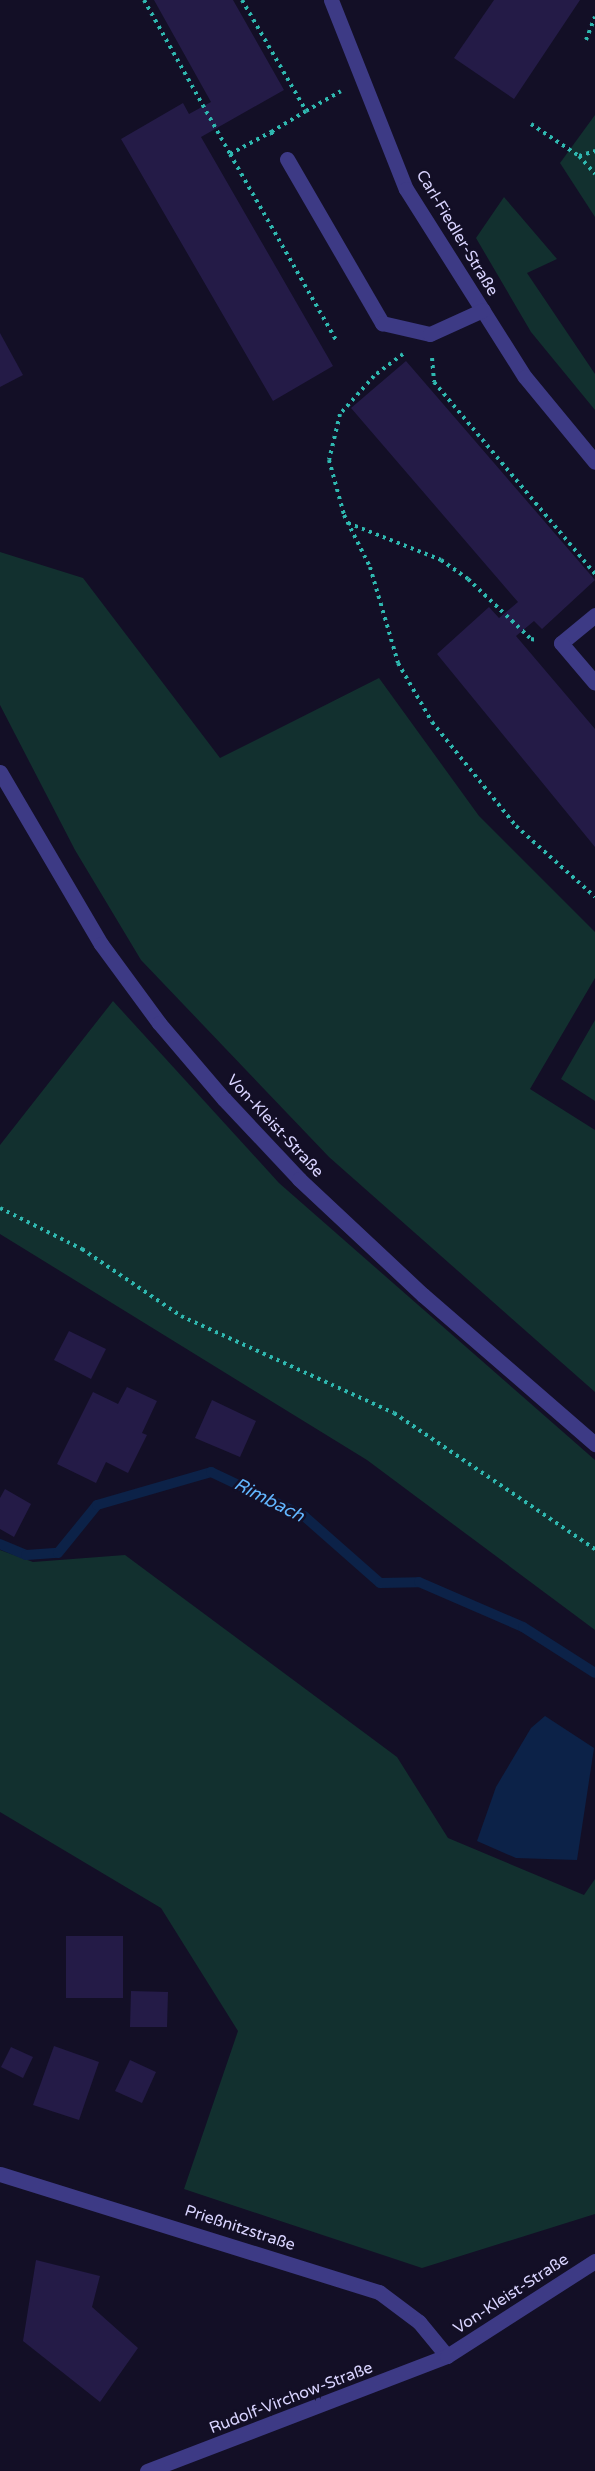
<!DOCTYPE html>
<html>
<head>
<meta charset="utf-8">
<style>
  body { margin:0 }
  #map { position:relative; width:595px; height:2471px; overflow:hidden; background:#130f26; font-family:"Varela Round",sans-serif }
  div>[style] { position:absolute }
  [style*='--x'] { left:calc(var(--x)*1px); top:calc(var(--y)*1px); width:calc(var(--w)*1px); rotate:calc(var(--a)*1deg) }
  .green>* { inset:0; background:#12302f }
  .water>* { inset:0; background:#0c2248 }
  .stream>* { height:10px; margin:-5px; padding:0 5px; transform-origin:5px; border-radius:5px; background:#0c2248 }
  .building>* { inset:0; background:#241b47 }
  .path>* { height:4px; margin-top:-2px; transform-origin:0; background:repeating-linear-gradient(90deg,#2fb8b0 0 3px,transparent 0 7.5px) }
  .minor>* { height:15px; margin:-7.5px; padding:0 7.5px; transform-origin:7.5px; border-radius:7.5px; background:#3d3a85 }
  span { translate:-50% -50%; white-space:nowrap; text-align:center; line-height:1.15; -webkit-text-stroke:5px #130f26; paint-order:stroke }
  .street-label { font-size:16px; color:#d9d4ff }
  .water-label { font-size:18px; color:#62b6ff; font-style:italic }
</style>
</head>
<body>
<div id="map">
  <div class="green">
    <i style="clip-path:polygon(595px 115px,595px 217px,560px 163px)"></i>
    <i style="clip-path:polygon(504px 197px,557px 259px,527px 273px,595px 374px,595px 410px,531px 332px,476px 238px)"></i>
    <i style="clip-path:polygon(0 552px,83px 578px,220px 758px,379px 678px,479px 816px,595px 932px,595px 978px,530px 1089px,595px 1130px,595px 1392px,329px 1157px,141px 960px,75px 850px,0 705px)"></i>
    <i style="clip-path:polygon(113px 1001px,279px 1183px,595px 1460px,595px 1630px,367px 1460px,0 1234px,0 1145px)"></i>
    <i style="clip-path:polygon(595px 1020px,595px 1101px,561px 1079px)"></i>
    <i style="clip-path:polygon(0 1550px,33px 1562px,125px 1555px,397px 1757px,448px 1838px,584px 1895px,595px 1879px,595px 2214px,422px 2268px,184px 2189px,238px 2031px,161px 1908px,0 1812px)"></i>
  </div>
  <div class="water">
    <i style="clip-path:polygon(545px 1716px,594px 1748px,577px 1860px,516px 1858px,477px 1841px,496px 1787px,531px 1728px)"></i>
  </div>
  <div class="stream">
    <i style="--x:0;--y:1544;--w:28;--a:23"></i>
    <i style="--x:26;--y:1555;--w:32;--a:-4"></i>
    <i style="--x:58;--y:1553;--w:62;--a:-50.9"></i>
    <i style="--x:97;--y:1505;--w:119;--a:-16.1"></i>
    <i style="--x:211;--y:1472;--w:103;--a:25.3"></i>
    <i style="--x:304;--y:1516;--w:101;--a:41.4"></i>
    <i style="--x:380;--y:1583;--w:39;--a:-1"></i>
    <i style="--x:419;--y:1582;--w:113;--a:23.4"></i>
    <i style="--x:523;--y:1627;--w:85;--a:32.6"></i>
  </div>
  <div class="building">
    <i style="clip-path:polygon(154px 0,233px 0,284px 90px,201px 137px,333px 366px,273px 401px,121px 139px,183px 103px,189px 114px,211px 102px)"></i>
    <i style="clip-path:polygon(494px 0,580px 0,514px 99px,454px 58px)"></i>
    <i style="clip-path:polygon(0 333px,23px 375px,0 387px)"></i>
    <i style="clip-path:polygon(406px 361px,595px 580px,542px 629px,534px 621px,516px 636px,595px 729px,595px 847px,437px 654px,489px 607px,499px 618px,518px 602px,351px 408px)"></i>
    <i style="clip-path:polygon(69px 1331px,106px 1349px,91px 1379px,54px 1360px)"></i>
    <i style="clip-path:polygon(127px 1387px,157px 1401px,142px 1433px,147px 1435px,128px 1473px,106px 1462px,96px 1483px,57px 1464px,93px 1392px,118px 1404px)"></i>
    <i style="clip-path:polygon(212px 1400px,256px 1421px,240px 1457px,195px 1438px)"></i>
    <i style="clip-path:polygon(5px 1489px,31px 1504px,14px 1537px,0 1529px,0 1498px)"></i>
    <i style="clip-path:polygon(66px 1936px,123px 1936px,123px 1998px,66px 1998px)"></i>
    <i style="clip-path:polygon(131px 1991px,168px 1992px,167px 2027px,130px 2027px)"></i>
    <i style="clip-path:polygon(54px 2046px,99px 2062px,79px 2120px,33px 2105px)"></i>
    <i style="clip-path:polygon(11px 2047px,33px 2057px,23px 2078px,1px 2067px)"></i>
    <i style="clip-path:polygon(130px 2060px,156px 2072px,142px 2103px,115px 2091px)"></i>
    <i style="clip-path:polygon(36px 2260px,100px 2276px,92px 2307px,138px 2348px,100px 2402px,23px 2341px)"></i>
  </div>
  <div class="path">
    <i style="--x:144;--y:0;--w:176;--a:60.8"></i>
    <i style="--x:230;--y:154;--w:47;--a:-28.2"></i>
    <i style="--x:271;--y:132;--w:7;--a:63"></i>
    <i style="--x:242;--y:0;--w:128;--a:60"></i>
    <i style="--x:306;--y:111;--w:41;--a:149"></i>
    <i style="--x:586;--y:40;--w:25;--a:-69"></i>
    <i style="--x:306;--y:111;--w:40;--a:-29.7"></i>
    <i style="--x:531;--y:124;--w:58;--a:33.7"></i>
    <i style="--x:579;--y:156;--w:24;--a:48"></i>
    <i style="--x:230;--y:154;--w:214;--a:60.3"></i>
    <i style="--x:579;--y:156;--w:17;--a:-17"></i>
    <i style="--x:403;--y:354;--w:36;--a:143"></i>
    <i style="--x:374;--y:376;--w:51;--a:131.8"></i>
    <i style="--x:340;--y:414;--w:47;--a:103.4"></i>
    <i style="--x:329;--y:460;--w:57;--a:74.7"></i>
    <i style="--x:344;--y:515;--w:58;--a:63.4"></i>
    <i style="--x:370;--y:567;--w:100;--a:73.7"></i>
    <i style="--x:398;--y:663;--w:68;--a:60"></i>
    <i style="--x:432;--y:722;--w:134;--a:51.1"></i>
    <i style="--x:516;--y:826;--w:106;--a:41.9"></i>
    <i style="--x:432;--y:358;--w:24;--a:85"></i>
    <i style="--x:434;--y:382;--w:251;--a:50"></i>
    <i style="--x:348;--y:523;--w:100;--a:21.7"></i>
    <i style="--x:441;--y:560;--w:33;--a:35"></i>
    <i style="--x:468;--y:579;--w:87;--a:43.6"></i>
    <i style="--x:531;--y:639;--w:6;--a:9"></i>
    <i style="--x:0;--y:1208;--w:92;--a:26.6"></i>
    <i style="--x:82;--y:1249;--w:120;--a:34.1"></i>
    <i style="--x:181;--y:1316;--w:234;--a:24.5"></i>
    <i style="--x:394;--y:1413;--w:243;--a:34.1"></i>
  </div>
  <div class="minor">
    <i style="--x:331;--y:0;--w:203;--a:68.4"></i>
    <i style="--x:406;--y:189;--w:222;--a:57.7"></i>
    <i style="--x:525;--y:377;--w:110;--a:50.5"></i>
    <i style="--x:287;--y:159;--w:190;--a:59.9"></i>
    <i style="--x:382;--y:323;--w:49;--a:12.9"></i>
    <i style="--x:430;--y:334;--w:58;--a:-24.4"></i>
    <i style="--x:595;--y:615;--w:44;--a:140.5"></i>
    <i style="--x:561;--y:643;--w:52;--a:49.6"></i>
    <i style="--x:0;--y:772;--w:199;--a:59.6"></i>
    <i style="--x:101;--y:944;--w:98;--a:53.7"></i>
    <i style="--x:159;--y:1023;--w:100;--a:49.5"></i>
    <i style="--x:224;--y:1099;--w:110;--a:46.8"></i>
    <i style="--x:299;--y:1179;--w:170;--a:43.1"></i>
    <i style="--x:423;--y:1295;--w:228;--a:40.9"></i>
    <i style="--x:0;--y:2174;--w:397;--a:17.3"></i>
    <i style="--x:379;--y:2292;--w:50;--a:36.9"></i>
    <i style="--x:419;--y:2322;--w:44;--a:50.5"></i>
    <i style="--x:147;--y:2471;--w:321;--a:-21"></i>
    <i style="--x:447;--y:2356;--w:176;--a:-32.7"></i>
  </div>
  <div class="street-label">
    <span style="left:457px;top:233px;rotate:59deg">Carl-Fiedler-Straße</span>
    <span style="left:275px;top:1126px;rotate:47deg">Von-Kleist-Straße</span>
    <span style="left:240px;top:2228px;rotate:18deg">Prießnitzstraße</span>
    <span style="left:511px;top:2294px;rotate:-33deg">Von-Kleist-Straße</span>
    <span style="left:291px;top:2398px;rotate:-21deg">Rudolf-Virchow-Straße</span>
  </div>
  <div class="water-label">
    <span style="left:269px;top:1500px;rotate:27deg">Rimbach</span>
  </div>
</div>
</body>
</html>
